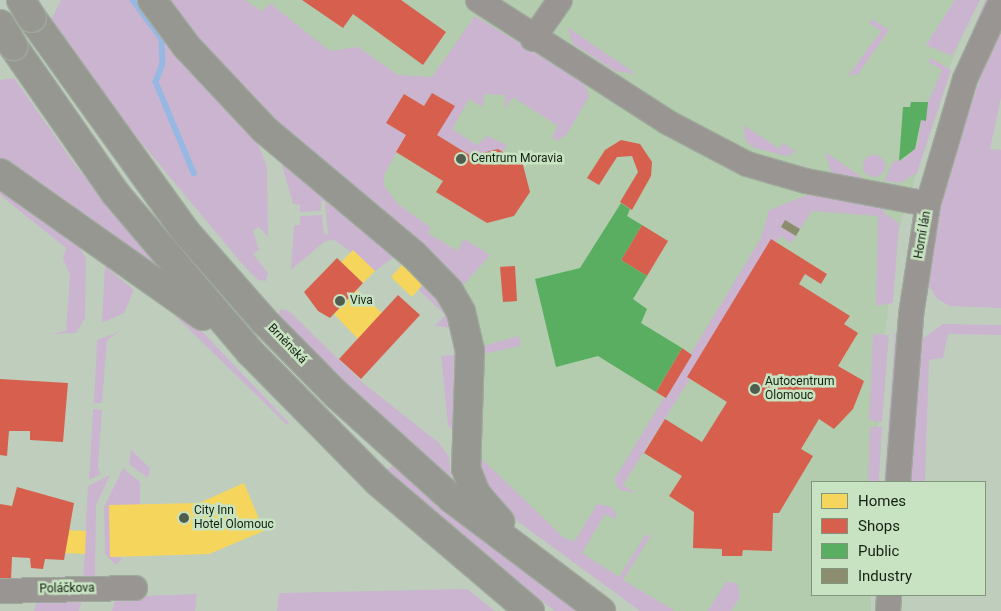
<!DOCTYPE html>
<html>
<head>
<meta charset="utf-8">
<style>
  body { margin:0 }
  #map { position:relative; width:1001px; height:611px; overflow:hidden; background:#bfcebc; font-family:Roboto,sans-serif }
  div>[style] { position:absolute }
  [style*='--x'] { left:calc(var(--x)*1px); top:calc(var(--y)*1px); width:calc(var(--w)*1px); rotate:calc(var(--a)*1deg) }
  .built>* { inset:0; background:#b3ccae }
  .green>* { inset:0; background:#cbb4d0 }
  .round { border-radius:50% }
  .homes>* { inset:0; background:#f6d55c }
  .shops>* { inset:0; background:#d6604d }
  .public>* { inset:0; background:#5aae61 }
  .industry>* { inset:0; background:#8c8c6e }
  .stream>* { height:5.5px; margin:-2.75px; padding:0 2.75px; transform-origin:2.75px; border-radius:2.75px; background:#96b8e3 }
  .roads { filter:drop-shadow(1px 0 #9eaa9c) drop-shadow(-1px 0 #9eaa9c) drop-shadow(0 1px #9eaa9c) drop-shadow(0 -1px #9eaa9c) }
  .minor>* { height:24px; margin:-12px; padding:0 12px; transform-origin:12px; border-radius:12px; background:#999592 }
  .major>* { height:28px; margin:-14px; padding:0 14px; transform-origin:14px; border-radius:14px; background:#979791 }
  .bridges { filter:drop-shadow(1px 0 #9eaa9c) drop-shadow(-1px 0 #9eaa9c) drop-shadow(0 1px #9eaa9c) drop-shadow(0 -1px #9eaa9c) }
  .major-bridge>* { height:28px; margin:-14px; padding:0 14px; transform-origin:14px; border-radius:14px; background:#979791 }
  .dots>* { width:14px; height:14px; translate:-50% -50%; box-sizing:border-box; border:2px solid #c7e3c1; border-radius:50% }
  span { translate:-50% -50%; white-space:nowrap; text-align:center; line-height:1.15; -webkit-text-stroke:5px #c7e3c1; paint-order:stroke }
  .poi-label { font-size:12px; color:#162114 }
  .left { translate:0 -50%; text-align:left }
  .street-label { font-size:12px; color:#162114 }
  .legend { position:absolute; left:811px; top:481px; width:175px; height:115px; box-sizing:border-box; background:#c7e3c1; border:1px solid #80957c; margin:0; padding:6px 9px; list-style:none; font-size:15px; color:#162114 }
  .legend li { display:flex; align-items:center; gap:10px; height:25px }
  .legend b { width:25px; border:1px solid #80957c }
</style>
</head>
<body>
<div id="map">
  <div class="built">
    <i style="clip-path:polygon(208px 0,978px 0,948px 70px,899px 229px,884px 339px,875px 482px,812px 482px,812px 595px,871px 595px,871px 611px,655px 611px,586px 566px,476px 457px,481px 351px)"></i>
  </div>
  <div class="green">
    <i style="clip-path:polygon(61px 0,142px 0,256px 137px,267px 168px,268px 237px,259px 227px,253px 231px,259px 250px,253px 254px,268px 273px,266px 281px,258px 280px,244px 266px,99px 92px,50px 22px)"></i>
    <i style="clip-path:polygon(163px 0,245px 0,261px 11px,276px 0,272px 5px,330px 51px,358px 47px,398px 75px,432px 77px,475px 16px,584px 82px,589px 96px,567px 134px,557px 141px,552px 137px,558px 126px,513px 97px,505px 109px,505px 95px,484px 94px,483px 107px,469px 99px,452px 129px,477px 145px,487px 136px,507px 145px,502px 152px,471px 156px,437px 135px,454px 106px,432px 93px,424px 106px,404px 94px,387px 123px,406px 135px,384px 175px,384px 186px,398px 204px,431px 228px,428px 233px,457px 251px,464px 239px,490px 255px,459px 290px,264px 113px)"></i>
    <i style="clip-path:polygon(955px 0,980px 0,952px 56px,926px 45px)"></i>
    <i style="clip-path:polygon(985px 0,989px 0,922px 177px,950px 86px)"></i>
    <i style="clip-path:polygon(872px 19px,889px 30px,858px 74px,848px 76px,881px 31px,869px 23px)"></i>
    <i style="clip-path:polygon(1001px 21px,1001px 98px,990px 149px,1001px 150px,1001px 308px,950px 306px,937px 299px,927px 283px,936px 219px,953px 155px)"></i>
    <i style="clip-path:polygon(567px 27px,636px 74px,615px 71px,573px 44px)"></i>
    <i style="clip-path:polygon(931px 58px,951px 70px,917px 173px,900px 183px,884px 181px,893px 162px,906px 158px,918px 143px,921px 120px,926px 120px,928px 102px,942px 70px,928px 62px)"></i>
    <i style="clip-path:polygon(14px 78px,76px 166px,165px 274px,0 158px,0 80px)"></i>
    <i style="clip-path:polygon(744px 125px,779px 149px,783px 143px,796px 152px,786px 156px,752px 147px,745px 140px)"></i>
    <i style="clip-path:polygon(825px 152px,869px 182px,831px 172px)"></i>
    <i style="clip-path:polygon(279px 154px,444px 300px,457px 331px,455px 432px,448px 425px,441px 356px,454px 355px,451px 328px,435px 326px,445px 315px,419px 290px,423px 284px,394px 257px,375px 271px,335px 240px,325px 241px,291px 270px,294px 225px,300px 225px,300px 216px,322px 215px,324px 234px,328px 235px,325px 201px,321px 201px,321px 211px,300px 212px,300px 205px,293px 204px)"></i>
    <i class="round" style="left:863px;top:155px;width:22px;height:22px"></i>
    <i style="clip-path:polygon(0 189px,79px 247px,86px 258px,85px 318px,76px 333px,51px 334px,66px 331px,70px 275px,63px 259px,66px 248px,0 195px)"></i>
    <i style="clip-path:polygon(810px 194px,883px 207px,884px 213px,899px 223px,893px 303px,876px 306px,878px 216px,812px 211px,800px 229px,785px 220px,781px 227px,796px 236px,791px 243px,780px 236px,623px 485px,636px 493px,620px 490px,614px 480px,761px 238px,769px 210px)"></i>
    <i style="clip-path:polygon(105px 266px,134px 290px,124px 313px,102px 323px)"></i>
    <i style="clip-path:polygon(163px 304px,199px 328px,290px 424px,287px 425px)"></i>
    <i style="clip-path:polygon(281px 309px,289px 311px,363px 383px,439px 443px,449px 457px,451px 476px,447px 477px,366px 406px,278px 316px)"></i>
    <i style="clip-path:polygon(943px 324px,1001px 325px,1001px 335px,948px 334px,943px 358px,929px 360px,925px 482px,907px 482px,921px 340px)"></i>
    <i style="clip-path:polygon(119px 332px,107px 340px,102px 403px,94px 403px,97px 340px)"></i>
    <i style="clip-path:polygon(895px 332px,899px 339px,887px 482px,884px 482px)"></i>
    <i style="clip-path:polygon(873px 334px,889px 335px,882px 422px,869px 420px)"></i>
    <i style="clip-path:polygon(519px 336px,520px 346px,483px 354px,480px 457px,564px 538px,575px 541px,597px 504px,612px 507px,617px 515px,615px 519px,605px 514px,582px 553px,619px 577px,646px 534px,650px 537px,623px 580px,675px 611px,640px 611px,498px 507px,477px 476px,479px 347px)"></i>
    <i style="clip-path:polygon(93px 409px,102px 410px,98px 468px,101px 474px,89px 480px)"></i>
    <i style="clip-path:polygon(870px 427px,882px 427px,879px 482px,868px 482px)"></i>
    <i style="clip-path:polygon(131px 450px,150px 468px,148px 478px,129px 464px)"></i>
    <i style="clip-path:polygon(394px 465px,527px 574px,579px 611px,555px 611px,505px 573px,385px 470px)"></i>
    <i style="clip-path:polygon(123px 468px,140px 482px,140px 504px,111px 557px,122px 558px,116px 565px,105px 554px,104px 507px)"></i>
    <i style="clip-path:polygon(110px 475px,96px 505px,95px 579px,83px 582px,88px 486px)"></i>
    <i style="clip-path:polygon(726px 582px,737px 583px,740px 597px,731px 611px,708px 611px)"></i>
    <i style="clip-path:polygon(467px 589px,495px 611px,277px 611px,279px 593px)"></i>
    <i style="clip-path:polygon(197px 594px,195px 611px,112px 611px,116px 597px)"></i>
    <i style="clip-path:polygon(38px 597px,83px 597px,79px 611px,34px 611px)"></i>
  </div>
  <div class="homes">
    <i style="clip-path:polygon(353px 250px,375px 271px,363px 283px,341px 262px)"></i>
    <i style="clip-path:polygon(402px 265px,423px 284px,412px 297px,391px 277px)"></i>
    <i style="clip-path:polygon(357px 290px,382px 313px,358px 339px,334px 314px)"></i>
    <i style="clip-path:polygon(244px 483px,264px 531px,209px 554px,110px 557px,109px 505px,199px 503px)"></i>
    <i style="clip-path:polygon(66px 530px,86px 531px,85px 554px,65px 553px)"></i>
  </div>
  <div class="shops">
    <i style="clip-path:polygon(302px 0,401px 0,446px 32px,423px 65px,353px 14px,343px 28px)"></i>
    <i style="clip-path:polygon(432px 93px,455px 106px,437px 135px,471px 156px,498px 149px,523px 165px,530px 192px,514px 216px,487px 223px,436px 192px,443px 181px,396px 152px,406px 135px,386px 123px,404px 94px,424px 106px)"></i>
    <i style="clip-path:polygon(621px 140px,640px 144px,652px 162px,651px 176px,632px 210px,620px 202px,638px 172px,632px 156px,617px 157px,599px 185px,587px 178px,605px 150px)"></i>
    <i style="clip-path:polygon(642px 225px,668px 241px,647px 276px,621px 260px)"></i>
    <i style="clip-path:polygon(771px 239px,827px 274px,821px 284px,805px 274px,799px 284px,850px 316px,844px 324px,858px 333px,838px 366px,864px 381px,853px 409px,834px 429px,819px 419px,801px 449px,813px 456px,779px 513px,773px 513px,772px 551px,743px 550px,742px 556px,722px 556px,722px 549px,693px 548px,694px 512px,669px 496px,682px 476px,644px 453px,665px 419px,702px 442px,727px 402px,687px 377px)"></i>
    <i style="clip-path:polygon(337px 258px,363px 283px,330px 318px,318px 311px,304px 292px)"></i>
    <i style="clip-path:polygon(515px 266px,517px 301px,503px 302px,500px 267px)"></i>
    <i style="clip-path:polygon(398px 295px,420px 315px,361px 379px,339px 359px)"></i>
    <i style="clip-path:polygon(682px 348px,692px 355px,666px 398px,656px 392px)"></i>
    <i style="clip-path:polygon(0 379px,68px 383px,63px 442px,30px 440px,30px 431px,9px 431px,7px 456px,0 455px)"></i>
    <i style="clip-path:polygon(17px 487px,74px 503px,64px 560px,45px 559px,43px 569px,31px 568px,30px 558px,12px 557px,11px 580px,0 579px,0 504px,12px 506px)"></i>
  </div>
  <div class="public">
    <i style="clip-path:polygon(911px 102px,928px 102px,926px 121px,921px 120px,915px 149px,899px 161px,903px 107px,910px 107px)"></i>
    <i style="clip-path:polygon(621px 203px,630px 209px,627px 216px,642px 225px,621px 260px,647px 276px,633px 299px,647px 309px,641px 323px,682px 348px,656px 392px,598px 356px,556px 367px,535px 279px,580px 268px)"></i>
  </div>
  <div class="industry">
    <i style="clip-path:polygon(785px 220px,800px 229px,796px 236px,781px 227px)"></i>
  </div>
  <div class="stream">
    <i style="--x:133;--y:0;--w:49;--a:53.4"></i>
    <i style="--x:162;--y:39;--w:25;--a:88"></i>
    <i style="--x:163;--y:64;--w:19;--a:111"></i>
    <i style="--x:156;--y:82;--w:99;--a:67.3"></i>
  </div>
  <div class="roads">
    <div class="minor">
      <i style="--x:478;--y:0;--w:225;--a:32.8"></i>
      <i style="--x:667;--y:122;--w:90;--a:27.7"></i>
      <i style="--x:747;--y:164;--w:61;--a:16.1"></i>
      <i style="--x:806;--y:181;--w:124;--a:10.7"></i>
      <i style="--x:533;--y:39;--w:47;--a:-55.3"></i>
      <i style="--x:898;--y:482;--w:168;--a:-85.5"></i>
      <i style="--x:911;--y:315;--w:112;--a:-81.3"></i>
      <i style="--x:928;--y:204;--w:130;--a:-73.5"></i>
      <i style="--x:965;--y:79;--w:86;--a:-65.2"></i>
      <i style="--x:0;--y:591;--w:135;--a:-1.3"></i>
      <i style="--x:888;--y:611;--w:16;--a:-86"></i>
    </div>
    <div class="major">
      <i style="--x:152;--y:0;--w:59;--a:53.3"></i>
      <i style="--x:187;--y:47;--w:114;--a:46.8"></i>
      <i style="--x:265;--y:130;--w:194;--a:40"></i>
      <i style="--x:414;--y:255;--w:50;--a:45.8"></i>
      <i style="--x:449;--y:291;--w:24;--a:60"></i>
      <i style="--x:461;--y:312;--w:39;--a:77"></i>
      <i style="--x:470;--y:350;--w:119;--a:91.9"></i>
      <i style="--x:466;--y:469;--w:27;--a:68"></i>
      <i style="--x:476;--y:494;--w:37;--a:49"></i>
      <i style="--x:32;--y:18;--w:262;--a:54.3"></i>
      <i style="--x:185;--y:231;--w:120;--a:48.7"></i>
      <i style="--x:264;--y:321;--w:103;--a:45.4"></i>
      <i style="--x:336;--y:394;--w:155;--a:42.1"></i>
      <i style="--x:451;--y:498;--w:188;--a:37"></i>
      <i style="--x:13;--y:46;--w:180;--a:55.2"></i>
      <i style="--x:116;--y:194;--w:207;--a:49.7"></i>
      <i style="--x:250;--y:352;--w:181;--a:45.4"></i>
      <i style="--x:377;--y:481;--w:201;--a:40.4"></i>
      <i style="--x:0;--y:173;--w:248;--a:35.2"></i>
    </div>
  </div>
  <div class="bridges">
    <div class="major-bridge">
      <i style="--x:21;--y:0;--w:21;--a:59"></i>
      <i style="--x:0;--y:24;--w:26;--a:59"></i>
    </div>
  </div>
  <div class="dots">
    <i style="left:461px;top:159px;background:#515e4f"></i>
    <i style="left:340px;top:301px;background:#515e4f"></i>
    <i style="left:755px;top:389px;background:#515e4f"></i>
    <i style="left:184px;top:518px;background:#515e4f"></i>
  </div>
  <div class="poi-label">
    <span class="left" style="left:471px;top:159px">Centrum Moravia</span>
    <span class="left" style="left:350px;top:301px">Viva</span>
    <span class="left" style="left:765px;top:389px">Autocentrum<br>Olomouc</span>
    <span class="left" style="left:194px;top:518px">City Inn<br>Hotel Olomouc</span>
  </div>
  <div class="street-label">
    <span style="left:923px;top:235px;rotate:-80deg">Horní lán</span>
    <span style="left:287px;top:344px;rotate:46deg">Brněnská</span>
    <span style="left:67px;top:589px;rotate:-1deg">Poláčkova</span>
  </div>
  <ul class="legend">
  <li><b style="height:14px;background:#f6d55c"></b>Homes</li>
  <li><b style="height:14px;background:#d6604d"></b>Shops</li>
  <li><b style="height:14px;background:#5aae61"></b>Public</li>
  <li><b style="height:14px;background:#8c8c6e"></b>Industry</li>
  </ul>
</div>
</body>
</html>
